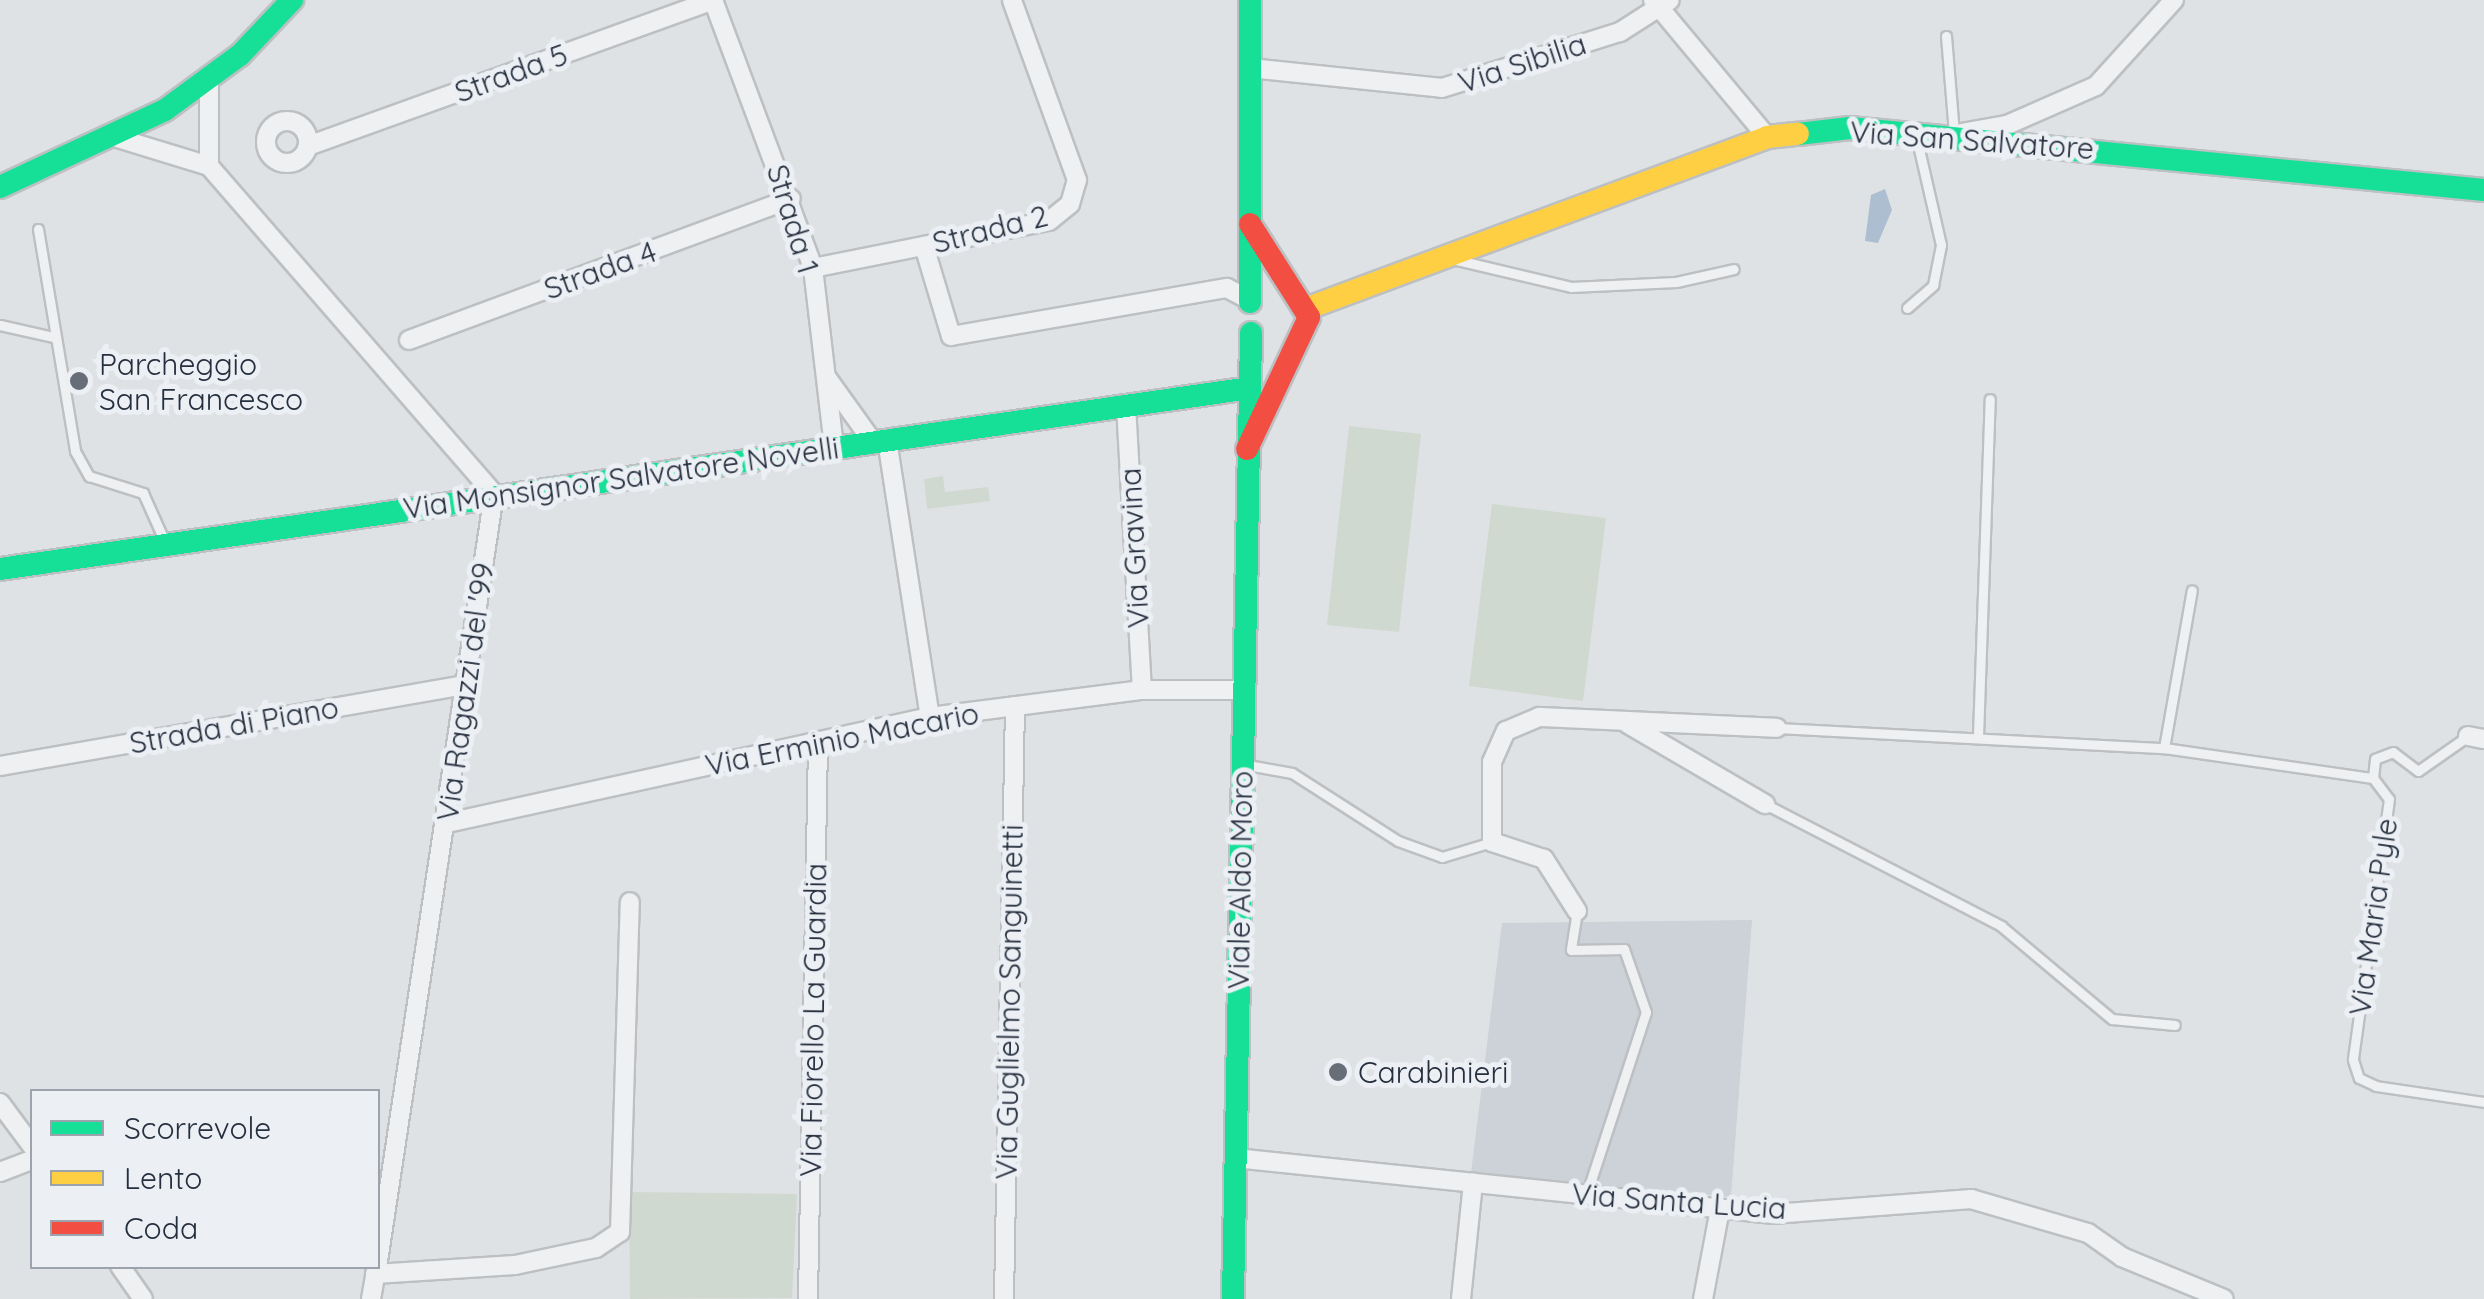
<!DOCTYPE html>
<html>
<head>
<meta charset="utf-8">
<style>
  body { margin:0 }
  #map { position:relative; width:2484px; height:1299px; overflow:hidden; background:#dfe2e5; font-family:Quicksand,sans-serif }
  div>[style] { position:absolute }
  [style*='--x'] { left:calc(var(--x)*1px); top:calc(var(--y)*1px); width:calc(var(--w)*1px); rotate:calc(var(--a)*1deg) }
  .built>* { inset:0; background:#cdd1d8 }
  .green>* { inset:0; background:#d0d9d0 }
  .water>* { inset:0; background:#adbed1 }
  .roads { filter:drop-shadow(2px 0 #bdc0c3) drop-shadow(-2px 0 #bdc0c3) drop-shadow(0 2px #bdc0c3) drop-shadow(0 -2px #bdc0c3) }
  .lane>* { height:9px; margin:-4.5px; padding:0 4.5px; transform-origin:4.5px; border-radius:4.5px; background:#eff0f1 }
  .street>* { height:18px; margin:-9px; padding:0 9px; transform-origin:9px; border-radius:9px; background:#eff0f1 }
  .street>.ring { margin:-9px; padding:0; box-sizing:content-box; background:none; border:18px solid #eff0f1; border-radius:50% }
  .fast>* { height:22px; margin:-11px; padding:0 11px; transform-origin:11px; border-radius:11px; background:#16e098 }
  .slow>* { height:22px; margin:-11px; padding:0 11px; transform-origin:11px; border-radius:11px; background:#ffcf43 }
  .jam>* { height:22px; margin:-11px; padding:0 11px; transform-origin:11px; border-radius:11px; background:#f24e42 }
  .dots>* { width:28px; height:28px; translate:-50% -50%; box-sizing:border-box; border:5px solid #ecf0f5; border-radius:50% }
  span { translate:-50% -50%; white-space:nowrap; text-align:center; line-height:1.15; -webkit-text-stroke:10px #ecf0f5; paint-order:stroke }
  .street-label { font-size:30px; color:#262f3e }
  .poi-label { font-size:30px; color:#262f3e }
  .left { translate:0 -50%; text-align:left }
  .legend { position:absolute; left:30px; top:1089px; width:350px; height:180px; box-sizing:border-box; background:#ecf0f5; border:2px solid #9da3ac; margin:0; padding:12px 18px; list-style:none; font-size:30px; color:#262f3e }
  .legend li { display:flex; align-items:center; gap:20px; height:50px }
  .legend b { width:50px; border:2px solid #9da3ac }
</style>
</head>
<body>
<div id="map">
  <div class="built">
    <i style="clip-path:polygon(1752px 920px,1731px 1197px,1471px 1173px,1502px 923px)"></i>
  </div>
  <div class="green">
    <i style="clip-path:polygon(1349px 426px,1421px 434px,1399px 632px,1327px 625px)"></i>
    <i style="clip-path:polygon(943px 476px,945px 492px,988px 487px,990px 501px,927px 509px,924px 479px)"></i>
    <i style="clip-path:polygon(1492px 504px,1606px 518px,1583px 701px,1469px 686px)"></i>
    <i style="clip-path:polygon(629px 1192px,797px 1194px,792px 1298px,630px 1299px)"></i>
  </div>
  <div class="water">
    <i style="clip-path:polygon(1885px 189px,1892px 210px,1878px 243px,1865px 241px,1871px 195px)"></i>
  </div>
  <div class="roads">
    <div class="lane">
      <i style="--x:1946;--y:36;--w:98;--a:85.3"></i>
      <i style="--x:38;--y:229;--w:225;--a:80.5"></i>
      <i style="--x:75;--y:451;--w:29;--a:61"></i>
      <i style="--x:89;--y:476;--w:57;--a:17.5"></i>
      <i style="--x:143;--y:493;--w:51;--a:65.9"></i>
      <i style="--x:1457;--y:260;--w:117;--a:13.3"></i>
      <i style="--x:1571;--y:287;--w:105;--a:-2.7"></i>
      <i style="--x:1676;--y:282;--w:59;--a:-12.6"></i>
      <i style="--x:1907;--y:308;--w:35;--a:-41"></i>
      <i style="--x:1933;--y:285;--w:41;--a:-78.7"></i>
      <i style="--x:1941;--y:245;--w:108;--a:-102.9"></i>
      <i style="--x:0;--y:325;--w:54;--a:12.8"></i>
      <i style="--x:1777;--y:728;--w:388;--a:3"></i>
      <i style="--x:2164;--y:748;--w:211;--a:8.2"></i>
      <i style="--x:1978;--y:736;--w:337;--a:-88"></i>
      <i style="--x:2468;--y:736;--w:61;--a:145"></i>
      <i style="--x:2418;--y:771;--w:31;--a:-143"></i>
      <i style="--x:2393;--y:752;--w:19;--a:159"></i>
      <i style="--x:2375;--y:759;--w:19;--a:96"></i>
      <i style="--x:2373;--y:778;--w:26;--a:53"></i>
      <i style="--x:2389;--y:799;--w:263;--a:97.9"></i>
      <i style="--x:2353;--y:1060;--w:19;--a:72"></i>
      <i style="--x:2359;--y:1078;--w:19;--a:25"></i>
      <i style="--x:2376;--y:1086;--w:109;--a:8.4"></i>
      <i style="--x:2164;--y:748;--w:160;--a:-80"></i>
      <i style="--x:1242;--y:764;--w:51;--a:10.2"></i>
      <i style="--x:1292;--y:773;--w:126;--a:32.7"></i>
      <i style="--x:1398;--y:841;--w:47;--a:20"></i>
      <i style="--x:1442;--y:857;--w:52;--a:-16.7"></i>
      <i style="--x:1765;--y:804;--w:266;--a:27.3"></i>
      <i style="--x:2001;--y:926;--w:145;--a:40"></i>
      <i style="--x:2112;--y:1019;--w:63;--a:5.4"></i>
      <i style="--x:1577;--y:911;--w:39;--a:99"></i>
      <i style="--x:1571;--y:950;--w:53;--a:-1.1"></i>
      <i style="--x:1624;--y:949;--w:67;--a:70.8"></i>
      <i style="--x:1646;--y:1012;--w:190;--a:108.1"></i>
    </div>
    <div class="street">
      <i style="--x:713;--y:0;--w:286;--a:69.5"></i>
      <i style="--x:813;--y:268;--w:180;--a:83.3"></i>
      <i style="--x:1653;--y:0;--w:178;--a:50.2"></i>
      <i style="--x:1250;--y:68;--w:193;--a:5.9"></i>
      <i style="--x:1442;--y:88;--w:187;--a:-17.5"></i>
      <i style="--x:1620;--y:32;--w:59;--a:-32.6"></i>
      <i class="ring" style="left:266px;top:121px;width:24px;height:24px"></i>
      <i style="--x:1961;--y:133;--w:47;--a:-9.9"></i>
      <i style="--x:2007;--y:125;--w:97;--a:-23.7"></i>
      <i style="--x:2096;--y:86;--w:116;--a:-47.8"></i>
      <i style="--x:114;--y:137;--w:99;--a:17"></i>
      <i style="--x:308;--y:146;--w:431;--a:-19.8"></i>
      <i style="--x:209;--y:166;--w:435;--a:49"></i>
      <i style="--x:494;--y:494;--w:776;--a:98.6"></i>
      <i style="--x:209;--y:166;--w:85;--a:-90"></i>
      <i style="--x:924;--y:246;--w:94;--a:73.3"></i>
      <i style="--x:951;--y:336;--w:280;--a:-9.9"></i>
      <i style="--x:1227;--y:288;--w:26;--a:28"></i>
      <i style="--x:813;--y:268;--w:241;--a:-11.3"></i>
      <i style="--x:1049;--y:221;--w:27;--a:-39"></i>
      <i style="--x:1070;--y:204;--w:25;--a:-74"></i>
      <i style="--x:1077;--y:180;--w:191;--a:-109.9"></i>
      <i style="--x:409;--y:340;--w:407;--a:-20.3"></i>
      <i style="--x:827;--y:378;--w:79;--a:54.3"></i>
      <i style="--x:1126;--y:405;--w:285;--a:86.8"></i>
      <i style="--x:887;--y:440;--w:280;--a:81.2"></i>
      <i style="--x:1628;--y:724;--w:159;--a:30.3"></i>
      <i style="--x:2468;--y:736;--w:16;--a:11"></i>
      <i style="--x:0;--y:766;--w:475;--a:-9.9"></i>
      <i style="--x:447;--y:823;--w:494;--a:-12.4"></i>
      <i style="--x:930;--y:717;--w:214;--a:-7.3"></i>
      <i style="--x:1142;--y:690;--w:100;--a:0"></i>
      <i style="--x:1577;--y:911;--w:62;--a:-122.4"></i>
      <i style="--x:1544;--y:859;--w:55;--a:-161.9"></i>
      <i style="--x:1492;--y:842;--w:80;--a:-90"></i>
      <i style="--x:1492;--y:762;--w:34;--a:-66"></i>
      <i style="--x:1506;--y:731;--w:36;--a:-23"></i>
      <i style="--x:1539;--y:717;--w:238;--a:2.6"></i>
      <i style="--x:0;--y:1103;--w:54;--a:53.3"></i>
      <i style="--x:1235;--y:1158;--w:541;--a:5.94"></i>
      <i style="--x:1773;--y:1214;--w:199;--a:-4.3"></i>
      <i style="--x:1971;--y:1199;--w:122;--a:16.2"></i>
      <i style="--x:2088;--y:1233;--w:42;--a:35.2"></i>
      <i style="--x:2122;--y:1257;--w:110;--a:22.4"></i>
      <i style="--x:0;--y:1172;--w:34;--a:-21"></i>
      <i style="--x:120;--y:1266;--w:40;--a:55.1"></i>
      <i style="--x:375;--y:1274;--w:140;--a:-3.7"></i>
      <i style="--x:515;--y:1265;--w:83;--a:-11.9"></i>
      <i style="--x:596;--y:1248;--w:29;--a:-34"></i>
      <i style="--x:620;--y:1232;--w:330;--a:-88.3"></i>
      <i style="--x:371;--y:1299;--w:34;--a:-80"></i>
      <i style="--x:808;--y:1299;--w:558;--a:-88.97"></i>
      <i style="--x:1004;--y:1299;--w:593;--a:-88.94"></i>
      <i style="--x:1461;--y:1299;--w:117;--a:-84.1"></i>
      <i style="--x:1703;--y:1299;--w:92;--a:-79.3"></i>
    </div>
    <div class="fast">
      <i style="--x:1250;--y:0;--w:302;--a:90"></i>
      <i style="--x:1798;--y:134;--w:52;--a:-6.6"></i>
      <i style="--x:1850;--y:128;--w:637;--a:5.59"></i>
      <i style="--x:0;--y:187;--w:182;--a:-25"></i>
      <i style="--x:165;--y:110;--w:93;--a:-36.3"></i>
      <i style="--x:240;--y:55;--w:76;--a:-46.6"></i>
      <i style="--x:0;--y:569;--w:1256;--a:-8.24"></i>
      <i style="--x:1233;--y:1299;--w:966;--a:-88.93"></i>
    </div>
    <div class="slow">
      <i style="--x:1308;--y:308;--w:490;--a:-20.4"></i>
      <i style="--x:1767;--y:137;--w:31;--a:-6"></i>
    </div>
    <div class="jam">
      <i style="--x:1247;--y:449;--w:146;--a:-64.8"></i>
      <i style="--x:1309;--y:317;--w:110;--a:-122.4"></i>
    </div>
  </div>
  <div class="dots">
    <i style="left:79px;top:381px;background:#676e78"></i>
    <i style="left:1338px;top:1072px;background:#676e78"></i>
  </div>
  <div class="street-label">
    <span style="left:1522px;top:63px;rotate:-18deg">Via Sibilia</span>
    <span style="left:511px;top:73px;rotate:-20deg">Strada 5</span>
    <span style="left:1972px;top:140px;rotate:4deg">Via San Salvatore</span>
    <span style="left:793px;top:219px;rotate:73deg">Strada 1</span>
    <span style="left:990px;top:229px;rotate:-14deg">Strada 2</span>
    <span style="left:600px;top:270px;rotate:-20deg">Strada 4</span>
    <span style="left:621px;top:478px;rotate:-8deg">Via Monsignor Salvatore Novelli</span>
    <span style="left:1134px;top:548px;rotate:-93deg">Via Gravina</span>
    <span style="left:465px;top:692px;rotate:-82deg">Via Ragazzi del '99</span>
    <span style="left:234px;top:725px;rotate:-10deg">Strada di Piano</span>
    <span style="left:842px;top:739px;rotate:-11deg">Via Erminio Macario</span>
    <span style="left:1240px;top:880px;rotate:-89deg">Viale Aldo Moro</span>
    <span style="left:2373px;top:917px;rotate:-82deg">Via Maria Pyle</span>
    <span style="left:1009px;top:1002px;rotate:-89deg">Via Guglielmo Sanguinetti</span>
    <span style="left:813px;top:1020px;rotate:-89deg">Via Fiorello La Guardia</span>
    <span style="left:1679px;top:1201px;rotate:4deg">Via Santa Lucia</span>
  </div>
  <div class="poi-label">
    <span class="left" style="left:99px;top:381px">Parcheggio<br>San Francesco</span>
    <span class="left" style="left:1358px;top:1072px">Carabinieri</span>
  </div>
  <ul class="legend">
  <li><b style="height:12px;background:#16e098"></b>Scorrevole</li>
  <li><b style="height:12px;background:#ffcf43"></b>Lento</li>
  <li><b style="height:12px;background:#f24e42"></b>Coda</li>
  </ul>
</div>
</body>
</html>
